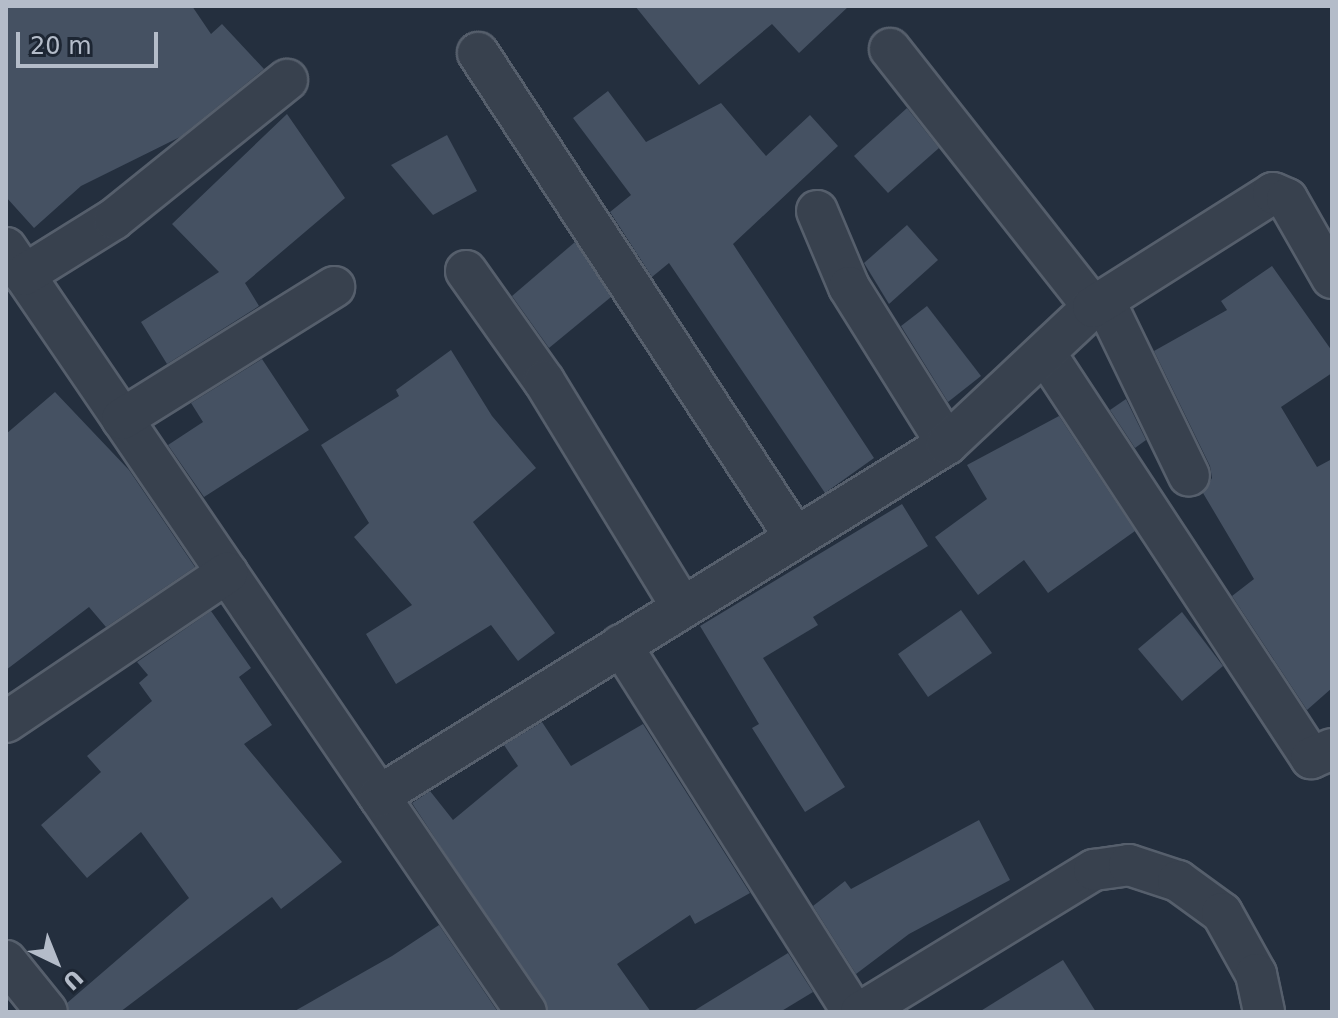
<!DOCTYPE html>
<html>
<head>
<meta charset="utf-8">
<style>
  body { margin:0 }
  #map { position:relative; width:1338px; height:1018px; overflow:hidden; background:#242f3e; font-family:"DejaVu Sans",sans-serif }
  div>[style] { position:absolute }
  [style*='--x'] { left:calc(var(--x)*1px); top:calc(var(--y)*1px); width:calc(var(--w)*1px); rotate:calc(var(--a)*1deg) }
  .building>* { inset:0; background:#455162 }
  .roads { filter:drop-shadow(2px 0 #565f6c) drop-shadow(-2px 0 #565f6c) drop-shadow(0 2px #565f6c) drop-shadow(0 -2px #565f6c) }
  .street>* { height:40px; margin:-20px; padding:0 20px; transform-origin:20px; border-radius:20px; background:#38414e }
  span { translate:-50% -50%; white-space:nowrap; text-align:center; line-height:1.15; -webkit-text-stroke:8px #1d2633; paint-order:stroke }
  .frame { position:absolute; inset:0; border:8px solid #b4bcc9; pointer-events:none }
  .north { position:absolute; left:16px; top:922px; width:80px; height:80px; -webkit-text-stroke:6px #1d2633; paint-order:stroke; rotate:137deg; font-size:22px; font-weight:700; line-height:32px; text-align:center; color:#b4bcc9 }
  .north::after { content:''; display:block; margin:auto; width:28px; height:36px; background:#b4bcc9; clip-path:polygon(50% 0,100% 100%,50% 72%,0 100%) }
  .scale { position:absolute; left:16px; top:32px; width:142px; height:36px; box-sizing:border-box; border:4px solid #b4bcc9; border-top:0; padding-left:10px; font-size:24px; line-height:28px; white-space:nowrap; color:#b4bcc9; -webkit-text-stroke:6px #1d2633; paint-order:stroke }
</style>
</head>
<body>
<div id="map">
  <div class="building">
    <i style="clip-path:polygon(6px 6px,192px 6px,211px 34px,222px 24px,264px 69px,180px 137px,81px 186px,34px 228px,6px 197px)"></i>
    <i style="clip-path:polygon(635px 6px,849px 6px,799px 53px,772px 24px,699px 85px)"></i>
    <i style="clip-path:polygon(608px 91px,646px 142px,721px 103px,766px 156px,810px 115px,838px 146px,733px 244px,874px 458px,825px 493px,669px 263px,652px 277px,610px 212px,631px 195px,573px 118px)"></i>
    <i style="clip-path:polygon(907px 108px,939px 148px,888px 193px,854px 156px)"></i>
    <i style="clip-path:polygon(287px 114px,345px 198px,245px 283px,259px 306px,167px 364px,141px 322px,219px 272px,172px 224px)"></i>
    <i style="clip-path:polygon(447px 135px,477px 191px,433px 215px,391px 165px)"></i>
    <i style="clip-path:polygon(907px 225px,938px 260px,889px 304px,864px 263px)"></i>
    <i style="clip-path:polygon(575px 242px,611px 297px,549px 348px,512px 296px)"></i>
    <i style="clip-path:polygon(1272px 266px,1332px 351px,1332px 373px,1281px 407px,1317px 467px,1332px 459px,1332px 688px,1307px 710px,1232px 596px,1254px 579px,1203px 493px,1212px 478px,1210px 466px,1154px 351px,1227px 310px,1221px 301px)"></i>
    <i style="clip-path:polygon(927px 306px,981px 376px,948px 402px,901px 326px)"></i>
    <i style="clip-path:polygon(451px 350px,492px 416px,536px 468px,473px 522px,555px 633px,518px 661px,491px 625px,396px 684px,366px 634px,412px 605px,354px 537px,369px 523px,321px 445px,399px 396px,396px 390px)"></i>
    <i style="clip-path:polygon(262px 359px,309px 430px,204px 497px,168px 445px,203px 422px,191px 403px)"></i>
    <i style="clip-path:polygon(55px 392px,129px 470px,195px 567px,106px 627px,89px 607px,6px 670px,6px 434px)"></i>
    <i style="clip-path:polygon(1126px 399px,1146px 440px,1135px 448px,1110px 410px)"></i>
    <i style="clip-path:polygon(1059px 416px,1135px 531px,1048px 593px,1024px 560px,978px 595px,935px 537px,987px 499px,967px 465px)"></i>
    <i style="clip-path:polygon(902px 504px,928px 546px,813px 617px,818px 625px,763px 658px,845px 787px,805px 812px,752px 728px,759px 724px,700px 626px)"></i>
    <i style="clip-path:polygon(961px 610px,992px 653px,928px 697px,898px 654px)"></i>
    <i style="clip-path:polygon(211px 611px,251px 668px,239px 677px,272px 725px,244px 744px,342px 862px,281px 909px,272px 897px,120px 1012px,69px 1012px,67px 1003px,189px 898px,141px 832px,87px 878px,41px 825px,101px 772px,87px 756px,152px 701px,139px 683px,148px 675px,137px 662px)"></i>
    <i style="clip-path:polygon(1182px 612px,1223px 666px,1182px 701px,1138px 649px)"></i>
    <i style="clip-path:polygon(542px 722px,571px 766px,643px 724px,750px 893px,695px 924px,690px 915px,617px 964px,651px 1012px,549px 1012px,412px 803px,430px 791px,453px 820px,518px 766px,504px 745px)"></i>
    <i style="clip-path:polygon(979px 820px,1010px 880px,909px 934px,856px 974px,813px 906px,845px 881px,851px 889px)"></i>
    <i style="clip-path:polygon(439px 925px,498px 1012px,293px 1012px,392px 956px)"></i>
    <i style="clip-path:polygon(788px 953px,813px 992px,780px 1012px,692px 1012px)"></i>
    <i style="clip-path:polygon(1063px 960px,1096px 1012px,979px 1012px)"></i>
  </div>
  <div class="roads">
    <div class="street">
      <i style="--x:890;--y:49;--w:328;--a:51.8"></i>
      <i style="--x:478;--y:53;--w:579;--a:56.78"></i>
      <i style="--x:817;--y:211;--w:82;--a:67.2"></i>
      <i style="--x:849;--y:287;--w:185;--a:58"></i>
      <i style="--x:6;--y:248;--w:924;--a:55.76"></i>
      <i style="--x:466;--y:271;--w:135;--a:54.7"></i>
      <i style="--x:544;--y:381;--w:265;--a:58.6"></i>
      <i style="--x:24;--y:275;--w:106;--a:-31.9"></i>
      <i style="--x:114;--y:219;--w:222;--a:-38.8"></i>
      <i style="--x:1104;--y:300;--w:195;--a:64.2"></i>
      <i style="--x:1045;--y:353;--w:485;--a:56.7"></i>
      <i style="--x:1311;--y:758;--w:23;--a:-23"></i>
      <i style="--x:122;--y:419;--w:250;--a:-31.9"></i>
      <i style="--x:621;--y:645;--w:434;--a:57.7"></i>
      <i style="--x:6;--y:722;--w:267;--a:-34"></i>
      <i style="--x:379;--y:796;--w:668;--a:-31.79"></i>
      <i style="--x:947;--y:444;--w:200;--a:-43.2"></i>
      <i style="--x:1093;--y:307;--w:213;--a:-32.3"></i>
      <i style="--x:1273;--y:193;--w:15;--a:23"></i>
      <i style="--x:1287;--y:199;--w:91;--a:60.3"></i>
      <i style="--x:6;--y:961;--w:65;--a:51.2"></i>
      <i style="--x:861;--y:1012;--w:273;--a:-31.4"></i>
      <i style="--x:1094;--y:870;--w:35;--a:-8"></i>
      <i style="--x:1129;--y:865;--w:52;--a:18.1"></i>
      <i style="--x:1178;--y:881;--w:54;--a:36"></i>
      <i style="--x:1222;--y:913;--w:70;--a:60.9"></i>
      <i style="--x:1256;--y:974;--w:39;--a:78"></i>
    </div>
  </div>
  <div class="frame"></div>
  <div class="north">U</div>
  <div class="scale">20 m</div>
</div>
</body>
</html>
